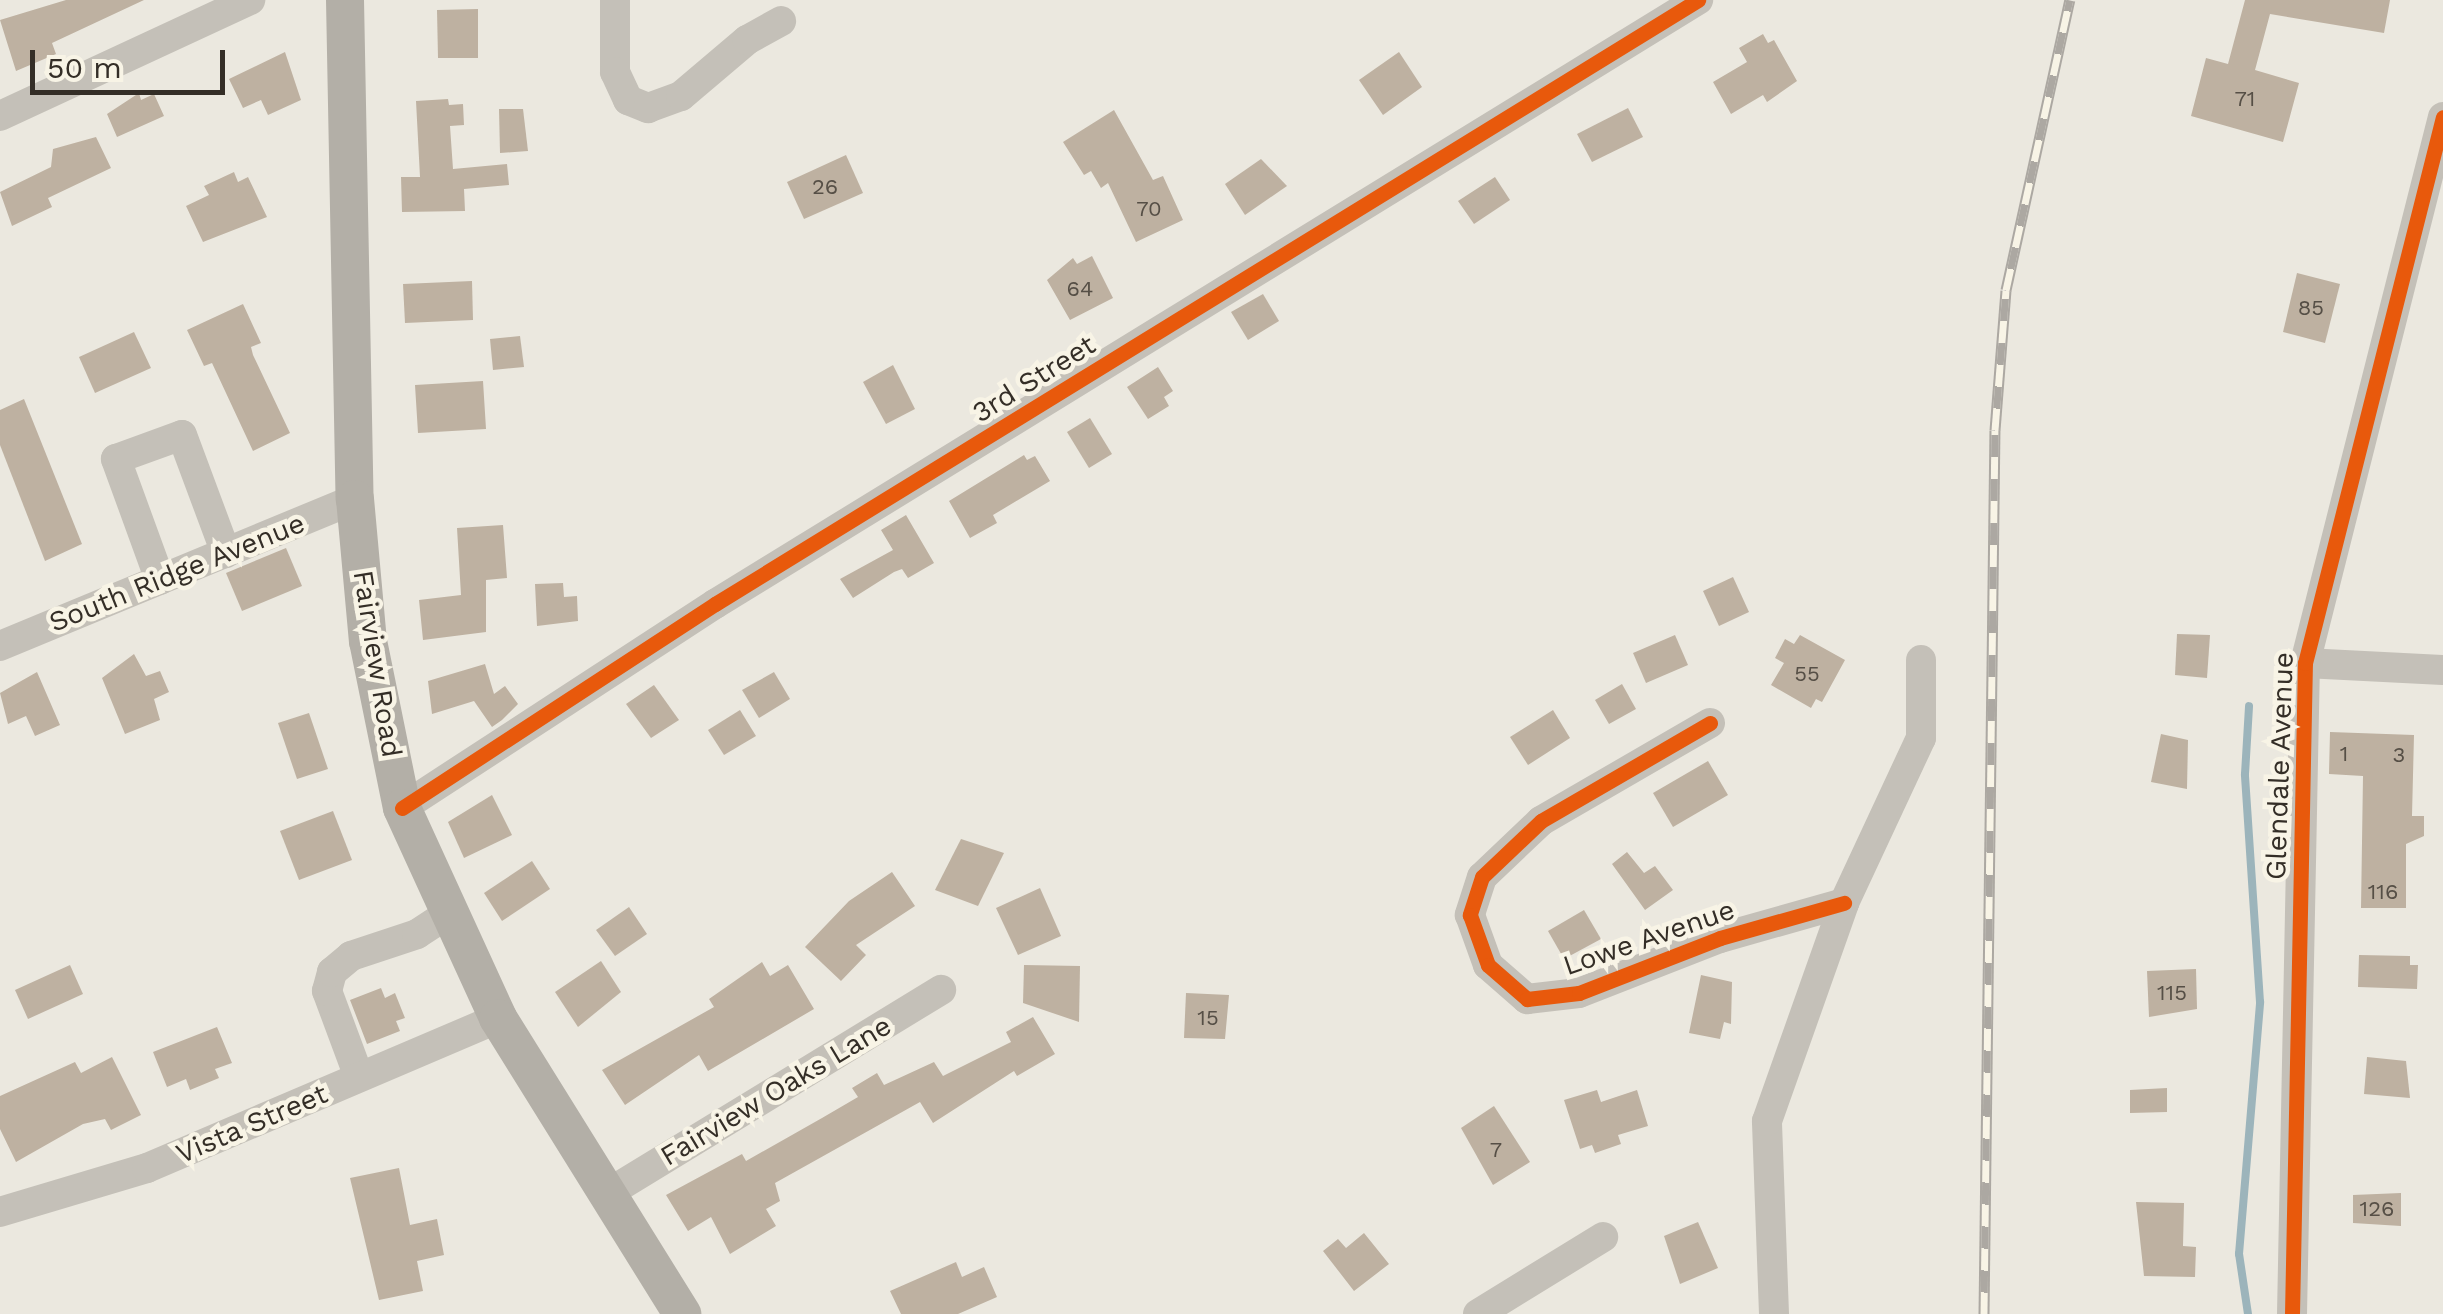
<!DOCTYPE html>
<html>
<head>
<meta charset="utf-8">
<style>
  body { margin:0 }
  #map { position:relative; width:2443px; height:1314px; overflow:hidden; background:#ebe8df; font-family:"Work Sans",sans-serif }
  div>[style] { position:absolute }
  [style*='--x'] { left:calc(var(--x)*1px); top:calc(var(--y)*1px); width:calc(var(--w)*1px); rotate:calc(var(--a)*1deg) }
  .stream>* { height:8px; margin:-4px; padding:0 4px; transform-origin:4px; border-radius:4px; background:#9cb4bb }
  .building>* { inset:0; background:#beb1a1 }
  .minor>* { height:30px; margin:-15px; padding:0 15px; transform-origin:15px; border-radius:15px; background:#c4c0b8 }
  .major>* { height:38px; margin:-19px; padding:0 19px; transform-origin:19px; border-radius:19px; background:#b3afa7 }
  .rail>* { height:11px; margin-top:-5.5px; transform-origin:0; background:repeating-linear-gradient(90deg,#f8f4e6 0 22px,#aca8a2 0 44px); box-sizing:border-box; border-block:2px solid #aca8a2 }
  .cycleway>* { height:15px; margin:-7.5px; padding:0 7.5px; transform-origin:7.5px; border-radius:7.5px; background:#e8590c }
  span { translate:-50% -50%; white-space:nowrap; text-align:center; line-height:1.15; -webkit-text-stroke:9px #f8f4e6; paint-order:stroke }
  .number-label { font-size:22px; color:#564f46 }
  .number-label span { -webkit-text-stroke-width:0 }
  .street-label { font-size:28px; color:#342e27 }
  .scale { position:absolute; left:30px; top:50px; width:195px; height:45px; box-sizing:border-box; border:5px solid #342e27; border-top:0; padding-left:12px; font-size:30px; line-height:35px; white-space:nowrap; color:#342e27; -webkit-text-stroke:8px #f8f4e6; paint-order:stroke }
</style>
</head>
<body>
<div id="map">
  <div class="stream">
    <i style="--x:2248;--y:1314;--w:61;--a:-98.5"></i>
    <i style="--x:2239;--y:1254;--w:253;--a:-85.2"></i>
    <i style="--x:2260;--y:1002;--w:228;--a:-93.8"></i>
    <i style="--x:2245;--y:774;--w:68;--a:-86.6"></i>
  </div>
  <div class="building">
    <i style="clip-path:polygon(66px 0,144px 0,52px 43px,56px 54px,16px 71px,0 20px)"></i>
    <i style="clip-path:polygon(2245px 0,2390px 0,2384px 33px,2270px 14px,2255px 70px,2299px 83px,2283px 142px,2191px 116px,2206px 58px,2228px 64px)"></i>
    <i style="clip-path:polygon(478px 9px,478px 58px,438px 58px,437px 10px)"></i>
    <i style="clip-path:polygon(1763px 34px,1768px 43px,1774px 40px,1797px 81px,1767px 102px,1763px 95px,1731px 114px,1713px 82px,1747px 62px,1739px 48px)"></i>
    <i style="clip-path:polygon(285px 52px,301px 100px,268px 115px,261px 100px,243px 108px,229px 79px)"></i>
    <i style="clip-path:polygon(1399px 52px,1422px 87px,1383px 115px,1359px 80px)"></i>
    <i style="clip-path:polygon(139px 93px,141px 100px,154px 94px,164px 116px,117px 137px,107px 114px)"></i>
    <i style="clip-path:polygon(448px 99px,449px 105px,463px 104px,464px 125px,450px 126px,453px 169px,507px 164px,509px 185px,464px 189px,465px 211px,402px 212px,401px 177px,420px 177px,416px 101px)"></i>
    <i style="clip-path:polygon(1628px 108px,1643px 137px,1592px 162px,1577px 134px)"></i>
    <i style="clip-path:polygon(499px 109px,523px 109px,528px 151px,500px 153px)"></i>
    <i style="clip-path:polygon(1114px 110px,1153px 180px,1163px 176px,1183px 220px,1136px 242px,1108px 183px,1101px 188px,1091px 171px,1084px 175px,1063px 142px)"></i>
    <i style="clip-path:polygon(96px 137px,111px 168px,48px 198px,52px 207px,12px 226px,0 192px,51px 167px,53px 149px)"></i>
    <i style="clip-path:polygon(846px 155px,863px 193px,804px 219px,787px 182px)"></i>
    <i style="clip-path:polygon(1261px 159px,1287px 186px,1245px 215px,1225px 184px)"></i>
    <i style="clip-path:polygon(234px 172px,238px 182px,248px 177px,267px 217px,203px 242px,186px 206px,209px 195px,204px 186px)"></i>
    <i style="clip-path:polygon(1495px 177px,1510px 200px,1474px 224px,1458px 201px)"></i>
    <i style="clip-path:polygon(1092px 256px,1113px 298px,1070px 320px,1047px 280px,1073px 258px,1077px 264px)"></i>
    <i style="clip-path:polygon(2297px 273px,2340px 284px,2325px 343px,2283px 332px)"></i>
    <i style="clip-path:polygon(472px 281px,473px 320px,405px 323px,403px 284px)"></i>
    <i style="clip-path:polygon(1263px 294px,1279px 321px,1248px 340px,1231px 312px)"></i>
    <i style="clip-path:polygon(243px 304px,261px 343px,251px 347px,253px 355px,290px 433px,253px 451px,212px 363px,204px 366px,187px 330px)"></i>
    <i style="clip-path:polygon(134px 332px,151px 368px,95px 393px,79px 357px)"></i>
    <i style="clip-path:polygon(520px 336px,524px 367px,493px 370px,490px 339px)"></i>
    <i style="clip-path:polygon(893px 365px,915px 409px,886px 424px,863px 382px)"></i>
    <i style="clip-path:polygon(1158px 367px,1173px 391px,1164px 397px,1169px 406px,1148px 419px,1127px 387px)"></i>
    <i style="clip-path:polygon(483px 381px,486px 429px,418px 433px,415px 385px)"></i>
    <i style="clip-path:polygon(24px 399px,82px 544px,45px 561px,0 445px,0 410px)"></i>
    <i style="clip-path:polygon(1090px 418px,1112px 454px,1089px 468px,1067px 432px)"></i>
    <i style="clip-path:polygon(1024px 455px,1027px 460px,1035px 456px,1050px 481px,993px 515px,997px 523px,970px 538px,949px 501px)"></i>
    <i style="clip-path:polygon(906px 515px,934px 563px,908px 578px,902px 569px,894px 572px,853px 598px,840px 579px,893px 550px,881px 530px)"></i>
    <i style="clip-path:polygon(503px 525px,507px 578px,486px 580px,486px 632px,423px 640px,419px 600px,461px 595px,457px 528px)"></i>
    <i style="clip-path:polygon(286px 548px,302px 586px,242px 611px,226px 573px)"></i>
    <i style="clip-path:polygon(1733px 577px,1749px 612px,1719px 626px,1703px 591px)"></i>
    <i style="clip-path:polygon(563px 583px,564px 597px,577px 596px,578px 621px,537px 626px,535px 584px)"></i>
    <i style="clip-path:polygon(2177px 634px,2210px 635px,2207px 678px,2175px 675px)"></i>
    <i style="clip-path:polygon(1675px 635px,1688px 665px,1646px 683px,1633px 653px)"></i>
    <i style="clip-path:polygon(1800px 635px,1845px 660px,1822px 702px,1816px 699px,1811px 708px,1771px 685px,1784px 663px,1775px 658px,1785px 639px,1794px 644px)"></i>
    <i style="clip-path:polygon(134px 654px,146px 676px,160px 671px,169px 692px,154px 699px,160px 720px,125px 734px,102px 678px)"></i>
    <i style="clip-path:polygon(485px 664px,494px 694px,505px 686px,518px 704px,502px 720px,492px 727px,474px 701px,432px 714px,428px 681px)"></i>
    <i style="clip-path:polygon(37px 672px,60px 725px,35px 736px,26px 716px,8px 724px,0 693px)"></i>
    <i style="clip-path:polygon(774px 672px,790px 699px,759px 718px,742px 690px)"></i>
    <i style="clip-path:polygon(1622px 684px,1636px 709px,1609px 724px,1595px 700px)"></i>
    <i style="clip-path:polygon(654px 685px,679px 720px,651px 738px,626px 704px)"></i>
    <i style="clip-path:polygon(740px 710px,756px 736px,724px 755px,708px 730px)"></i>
    <i style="clip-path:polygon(1553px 710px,1570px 738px,1528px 765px,1510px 737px)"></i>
    <i style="clip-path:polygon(309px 713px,328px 769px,297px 779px,278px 723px)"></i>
    <i style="clip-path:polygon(2330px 732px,2414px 735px,2412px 816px,2424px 816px,2424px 836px,2406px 844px,2406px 908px,2361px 908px,2363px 776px,2329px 774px)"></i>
    <i style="clip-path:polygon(2161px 734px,2188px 740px,2187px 789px,2151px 782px)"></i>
    <i style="clip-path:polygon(1708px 761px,1728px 795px,1673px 827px,1653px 793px)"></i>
    <i style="clip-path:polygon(492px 795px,512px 835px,464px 858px,448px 822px)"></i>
    <i style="clip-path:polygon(333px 811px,352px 860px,299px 880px,280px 831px)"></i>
    <i style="clip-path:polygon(961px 839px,1004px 853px,978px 906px,935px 890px)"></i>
    <i style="clip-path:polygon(1627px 852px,1644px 873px,1655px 866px,1673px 890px,1645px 910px,1612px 864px)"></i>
    <i style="clip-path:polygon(532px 861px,550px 889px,502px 921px,484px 893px)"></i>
    <i style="clip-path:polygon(892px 872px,915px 906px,856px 945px,866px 955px,841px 981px,805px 947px,849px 901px)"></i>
    <i style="clip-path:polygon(1040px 888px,1061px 936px,1018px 955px,996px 908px)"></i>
    <i style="clip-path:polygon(629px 907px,647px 934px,615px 956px,596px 930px)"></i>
    <i style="clip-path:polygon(1584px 910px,1601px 939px,1564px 959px,1548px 931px)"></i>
    <i style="clip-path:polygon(2359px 955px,2410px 956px,2410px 965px,2418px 965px,2417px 989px,2358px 987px)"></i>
    <i style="clip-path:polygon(601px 961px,621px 992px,578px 1027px,555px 992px)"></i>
    <i style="clip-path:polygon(762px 962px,770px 976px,788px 965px,814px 1009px,708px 1071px,699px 1055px,625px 1105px,602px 1070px,714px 1007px,709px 999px)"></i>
    <i style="clip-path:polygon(70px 965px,83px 994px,28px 1019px,15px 990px)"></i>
    <i style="clip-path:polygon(1024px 965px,1080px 966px,1079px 1022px,1023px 1003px)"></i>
    <i style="clip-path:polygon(2196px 969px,2197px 1009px,2149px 1017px,2147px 971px)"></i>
    <i style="clip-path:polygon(1701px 975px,1732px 982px,1731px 1024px,1724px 1022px,1720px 1039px,1689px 1033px)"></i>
    <i style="clip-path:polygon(381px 988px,385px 998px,395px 993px,405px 1018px,396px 1021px,400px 1031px,367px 1044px,350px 1000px)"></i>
    <i style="clip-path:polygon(1186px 993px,1229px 995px,1225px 1039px,1184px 1038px)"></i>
    <i style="clip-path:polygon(1033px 1017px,1055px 1054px,1017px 1076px,1014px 1071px,933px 1123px,920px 1102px,775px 1183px,780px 1201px,766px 1209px,776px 1226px,730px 1254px,711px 1217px,688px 1231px,666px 1195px,742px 1154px,746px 1161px,822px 1118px,858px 1097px,852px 1088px,877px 1073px,884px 1085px,934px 1062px,943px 1076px,1011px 1042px,1006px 1032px)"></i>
    <i style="clip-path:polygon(217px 1027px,232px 1063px,215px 1069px,219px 1078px,190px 1090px,186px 1079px,167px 1087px,153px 1052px)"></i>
    <i style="clip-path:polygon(112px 1057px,141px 1115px,111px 1130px,105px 1119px,83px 1124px,16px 1162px,0 1129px,0 1096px,75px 1062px,81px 1073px)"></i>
    <i style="clip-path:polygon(2367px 1057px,2406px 1061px,2410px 1098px,2364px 1094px)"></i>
    <i style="clip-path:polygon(2167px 1088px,2167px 1112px,2130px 1113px,2130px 1090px)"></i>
    <i style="clip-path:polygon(1597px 1090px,1601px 1102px,1637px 1090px,1648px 1126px,1618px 1135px,1621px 1144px,1595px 1153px,1592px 1145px,1580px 1149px,1564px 1100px)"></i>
    <i style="clip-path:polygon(1494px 1106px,1530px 1162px,1493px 1185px,1461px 1128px)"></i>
    <i style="clip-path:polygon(399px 1168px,410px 1225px,437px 1219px,444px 1255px,417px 1261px,423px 1291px,379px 1300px,350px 1178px)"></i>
    <i style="clip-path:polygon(2401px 1193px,2401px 1226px,2353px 1223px,2353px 1195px)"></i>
    <i style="clip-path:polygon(2136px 1202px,2184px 1203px,2183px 1246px,2196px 1247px,2195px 1277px,2144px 1276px)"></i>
    <i style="clip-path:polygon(1698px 1222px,1718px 1268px,1680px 1284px,1664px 1236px)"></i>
    <i style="clip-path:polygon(1364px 1233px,1389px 1264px,1354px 1291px,1323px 1251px,1338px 1239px,1346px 1248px)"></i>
    <i style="clip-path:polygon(956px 1262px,962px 1277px,984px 1267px,997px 1297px,958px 1314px,901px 1314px,890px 1291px)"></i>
  </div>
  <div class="minor">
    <i style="--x:615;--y:0;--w:72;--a:90"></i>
    <i style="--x:615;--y:72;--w:31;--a:65"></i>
    <i style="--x:628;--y:100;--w:22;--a:22"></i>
    <i style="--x:648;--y:108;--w:35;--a:-20"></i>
    <i style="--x:681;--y:96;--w:87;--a:-40.3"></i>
    <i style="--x:747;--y:40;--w:39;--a:-29"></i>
    <i style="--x:0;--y:116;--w:276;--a:-24.9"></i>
    <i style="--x:160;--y:580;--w:129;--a:-110"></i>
    <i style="--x:116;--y:459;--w:70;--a:-20"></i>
    <i style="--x:182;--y:435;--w:126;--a:69.6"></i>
    <i style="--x:0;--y:646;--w:384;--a:-22.5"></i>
    <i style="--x:2305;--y:663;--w:138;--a:2.9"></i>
    <i style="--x:1710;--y:723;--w:195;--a:149.9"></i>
    <i style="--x:1541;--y:821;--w:81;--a:136.5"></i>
    <i style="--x:1482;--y:877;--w:40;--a:108"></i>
    <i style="--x:1470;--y:915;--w:53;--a:70.2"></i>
    <i style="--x:1488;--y:965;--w:52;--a:41.1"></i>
    <i style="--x:1527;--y:999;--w:52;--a:-6.6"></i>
    <i style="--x:1579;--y:993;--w:151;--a:-21.3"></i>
    <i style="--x:1720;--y:938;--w:129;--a:-15.8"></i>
    <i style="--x:402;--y:808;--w:374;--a:-33.1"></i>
    <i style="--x:715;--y:604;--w:1154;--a:-31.57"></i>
    <i style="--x:359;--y:1077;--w:92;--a:-110.4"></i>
    <i style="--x:327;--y:991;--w:20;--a:-75"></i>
    <i style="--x:332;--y:972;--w:25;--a:-40"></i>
    <i style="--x:351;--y:956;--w:70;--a:-18.4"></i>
    <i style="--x:417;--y:934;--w:35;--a:-33"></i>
    <i style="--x:610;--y:1192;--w:388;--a:-31.4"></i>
    <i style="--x:0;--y:1212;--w:153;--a:-16.7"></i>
    <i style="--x:147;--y:1168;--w:382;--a:-23.1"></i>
    <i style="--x:1478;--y:1314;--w:147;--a:-31.6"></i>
    <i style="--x:1774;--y:1314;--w:193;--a:-92.1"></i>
    <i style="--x:1767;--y:1121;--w:231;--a:-70.5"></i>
    <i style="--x:1844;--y:903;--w:182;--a:-65"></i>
    <i style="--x:1921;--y:738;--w:78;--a:-90"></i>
    <i style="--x:2292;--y:1314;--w:651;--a:-88.86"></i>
    <i style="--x:2305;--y:663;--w:563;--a:-75.82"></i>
  </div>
  <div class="major">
    <i style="--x:345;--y:0;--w:499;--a:88.9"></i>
    <i style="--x:355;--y:499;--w:143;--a:84.8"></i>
    <i style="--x:368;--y:641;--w:170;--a:78.5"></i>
    <i style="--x:402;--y:808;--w:231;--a:65.4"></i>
    <i style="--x:498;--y:1018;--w:349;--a:58.1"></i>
  </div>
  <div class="rail">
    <i style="--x:1984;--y:1314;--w:884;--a:-89.29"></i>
    <i style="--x:1995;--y:430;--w:140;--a:-85.5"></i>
    <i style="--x:2006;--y:290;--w:297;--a:-77.6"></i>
  </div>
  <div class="cycleway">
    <i style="--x:1710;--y:723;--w:195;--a:149.9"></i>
    <i style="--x:1541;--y:821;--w:81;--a:136.5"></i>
    <i style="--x:1482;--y:877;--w:40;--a:108"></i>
    <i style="--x:1470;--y:915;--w:53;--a:70.2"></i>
    <i style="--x:1488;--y:965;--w:52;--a:41.1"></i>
    <i style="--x:1527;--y:999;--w:52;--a:-6.6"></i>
    <i style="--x:1579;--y:993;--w:151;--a:-21.3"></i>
    <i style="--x:1720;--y:938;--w:129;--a:-15.8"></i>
    <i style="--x:402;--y:808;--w:374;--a:-33.1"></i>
    <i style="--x:715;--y:604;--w:1154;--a:-31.57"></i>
    <i style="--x:2292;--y:1314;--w:651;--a:-88.86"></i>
    <i style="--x:2305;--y:663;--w:563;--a:-75.82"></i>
  </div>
  <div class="number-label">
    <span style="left:2245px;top:99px">71</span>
    <span style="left:825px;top:187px">26</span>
    <span style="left:1149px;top:209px">70</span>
    <span style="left:1080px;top:289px">64</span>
    <span style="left:2311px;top:308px">85</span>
    <span style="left:1807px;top:674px">55</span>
    <span style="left:2344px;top:754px">1</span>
    <span style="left:2399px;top:755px">3</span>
    <span style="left:2383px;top:892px">116</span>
    <span style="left:2172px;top:993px">115</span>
    <span style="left:1208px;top:1018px">15</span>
    <span style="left:1496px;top:1150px">7</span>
    <span style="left:2377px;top:1209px">126</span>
  </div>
  <div class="street-label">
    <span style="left:1034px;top:379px;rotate:-32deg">3rd Street</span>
    <span style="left:177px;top:573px;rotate:-22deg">South Ridge Avenue</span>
    <span style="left:377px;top:664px;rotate:81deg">Fairview Road</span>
    <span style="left:2280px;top:766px;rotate:-88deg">Glendale Avenue</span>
    <span style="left:1649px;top:938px;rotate:-19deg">Lowe Avenue</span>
    <span style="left:776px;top:1091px;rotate:-31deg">Fairview Oaks Lane</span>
    <span style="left:252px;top:1124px;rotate:-23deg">Vista Street</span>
  </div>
  <div class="scale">50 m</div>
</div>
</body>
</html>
